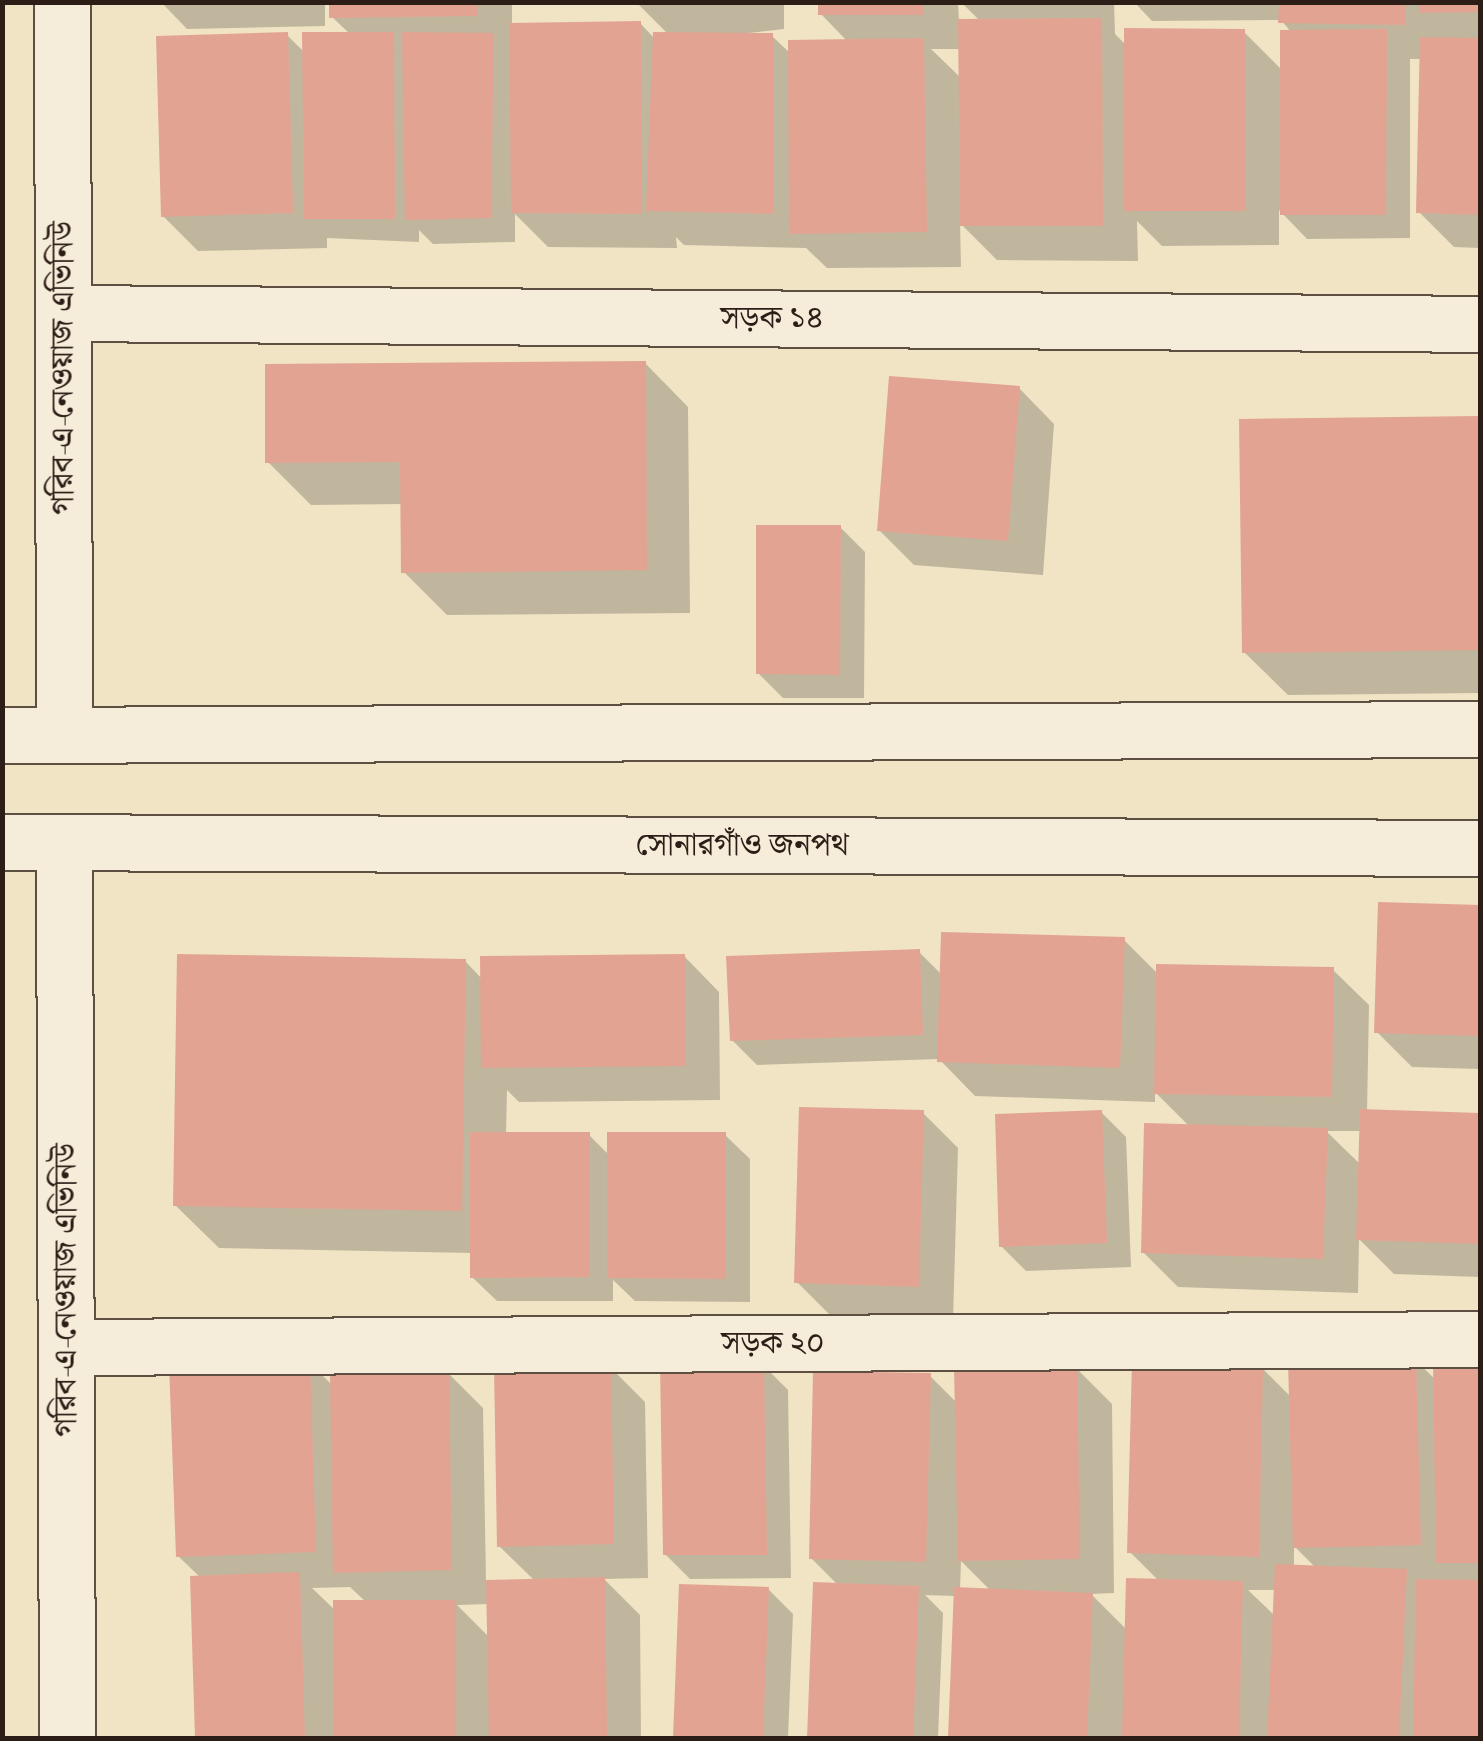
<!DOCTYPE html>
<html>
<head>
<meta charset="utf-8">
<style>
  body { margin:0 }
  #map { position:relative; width:1483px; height:1741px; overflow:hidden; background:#f0e4c5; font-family:"IM FELL French Canon","Noto Serif Bengali",serif }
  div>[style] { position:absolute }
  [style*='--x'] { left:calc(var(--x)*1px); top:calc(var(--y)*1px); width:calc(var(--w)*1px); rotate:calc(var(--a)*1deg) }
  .shadow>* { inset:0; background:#0003 }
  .building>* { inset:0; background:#e3a393 }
  .roads { filter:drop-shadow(2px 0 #5d4f42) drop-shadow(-2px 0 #5d4f42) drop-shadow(0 2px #5d4f42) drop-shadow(0 -2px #5d4f42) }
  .street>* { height:55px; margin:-27.5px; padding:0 27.5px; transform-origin:27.5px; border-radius:27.5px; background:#f5edd9 }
  .secondary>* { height:55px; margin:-27.5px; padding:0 27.5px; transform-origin:27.5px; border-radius:27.5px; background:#f5edd9 }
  span { translate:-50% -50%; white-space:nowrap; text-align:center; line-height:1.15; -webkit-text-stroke:10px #f5edd9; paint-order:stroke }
  .street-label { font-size:32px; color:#2c1d17 }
  .frame { position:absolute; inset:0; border:5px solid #2c1d17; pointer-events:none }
</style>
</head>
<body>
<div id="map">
  <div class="shadow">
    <i style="clip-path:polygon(161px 2px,325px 2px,325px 26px,187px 29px)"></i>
    <i style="clip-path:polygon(evenodd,332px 2px,512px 2px,512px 25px,640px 23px,655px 39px,669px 35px,637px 3px,542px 2px,784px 2px,784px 29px,732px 35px,772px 36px,791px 54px,848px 42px,821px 14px,821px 2px,958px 2px,959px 21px,980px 21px,961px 2px,1114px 2px,1115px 34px,1127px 46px,1244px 32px,1283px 71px,1291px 32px,1281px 20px,1152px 21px,1134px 2px,1480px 2px,1480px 248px,1454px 247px,1419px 212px,1422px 59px,1410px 59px,1410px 238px,1307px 239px,1279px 210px,1279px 245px,1162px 246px,1137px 221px,1138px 261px,997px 260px,960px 223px,961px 267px,827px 268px,806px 248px,684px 245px,676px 237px,677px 248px,548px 247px,515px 214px,515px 242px,433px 244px,419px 230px,419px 242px,327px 238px,327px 248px,198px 251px,163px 216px,287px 35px,304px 52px,350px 34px,332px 17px,332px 2px,931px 49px,961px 49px,961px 78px,931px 49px)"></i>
    <i style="clip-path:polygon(645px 363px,688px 407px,690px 613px,447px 615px,404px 572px,403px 504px,311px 505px,268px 462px)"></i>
    <i style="clip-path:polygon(1019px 388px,1054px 424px,1043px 575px,914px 565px,879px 530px)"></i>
    <i style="clip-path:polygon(1480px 418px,1480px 693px,1288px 695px,1244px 652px,1241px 421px)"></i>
    <i style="clip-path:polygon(840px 527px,865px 552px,864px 698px,783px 698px,758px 673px)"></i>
    <i style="clip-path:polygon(1381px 904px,1480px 908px,1480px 1069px,1412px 1067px,1377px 1032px)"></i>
    <i style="clip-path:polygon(evenodd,1124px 940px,1158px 974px,1333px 970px,1369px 1005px,1367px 1112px,1480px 1116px,1480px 1277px,1394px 1274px,1359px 1239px,1358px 1293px,1178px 1287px,1143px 1252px,1190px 1127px,1155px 1092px,1155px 1102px,975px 1096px,939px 1059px,757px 1065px,732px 1040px,919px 952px,942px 975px,1124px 940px,1326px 1131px,1361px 1131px,1361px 1165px,1326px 1131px)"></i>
    <i style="clip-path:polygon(684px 956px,719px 992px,720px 1100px,519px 1102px,507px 1090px,506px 1135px,589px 1135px,610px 1156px,725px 1135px,750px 1159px,750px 1302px,635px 1301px,613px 1280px,613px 1301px,497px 1301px,472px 1277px,472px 1253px,219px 1248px,175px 1205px,465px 961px,483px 980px)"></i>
    <i style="clip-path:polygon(1101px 1112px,1126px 1137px,1131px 1267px,1026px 1271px,1001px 1246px)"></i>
    <i style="clip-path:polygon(923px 1113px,958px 1148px,953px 1321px,832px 1317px,797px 1282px)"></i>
    <i style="clip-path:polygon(evenodd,1415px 1360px,1436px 1380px,1480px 1364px,1480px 1738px,951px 1738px,956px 1596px,925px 1595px,943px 1613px,938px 1738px,810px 1738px,816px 1585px,839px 1586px,811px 1558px,930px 1376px,957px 1403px,1076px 1368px,1112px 1404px,1114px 1593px,1091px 1594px,1127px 1630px,1159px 1581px,1130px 1552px,1262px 1368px,1291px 1397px,1415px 1360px,1294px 1546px,1316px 1568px,1294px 1567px,1294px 1546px,1415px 1360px,961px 1561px,991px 1591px,960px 1590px,961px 1561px,1415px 1360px,1248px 1590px,1276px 1590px,1275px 1616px,1248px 1590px)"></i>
    <i style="clip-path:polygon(evenodd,309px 1362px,333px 1386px,448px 1373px,483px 1408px,486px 1582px,535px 1581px,499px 1546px,610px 1367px,645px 1402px,648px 1578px,604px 1579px,640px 1615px,641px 1738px,197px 1738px,192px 1578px,201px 1578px,178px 1556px,309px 1362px,350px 1587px,367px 1603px,336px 1611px,312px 1588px,350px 1587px,309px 1362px,489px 1604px,489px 1637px,457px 1605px,489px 1604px)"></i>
    <i style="clip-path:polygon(763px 1365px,788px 1390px,791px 1578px,690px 1579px,665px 1554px)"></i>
    <i style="clip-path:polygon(681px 1587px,768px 1589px,793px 1614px,788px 1738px,676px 1738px)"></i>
  </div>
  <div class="building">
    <i style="clip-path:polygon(329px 2px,478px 2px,478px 16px,329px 18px)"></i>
    <i style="clip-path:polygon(818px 2px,924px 2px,924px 15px,818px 15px)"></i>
    <i style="clip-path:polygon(1279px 2px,1405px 2px,1405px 25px,1278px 23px)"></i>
    <i style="clip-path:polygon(1419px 2px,1480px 2px,1480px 12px,1419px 13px)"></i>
    <i style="clip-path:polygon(1102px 18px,1103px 226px,960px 226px,958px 19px)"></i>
    <i style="clip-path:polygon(641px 21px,642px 214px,511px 213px,509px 23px)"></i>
    <i style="clip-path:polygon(1124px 28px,1245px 29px,1245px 211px,1124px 211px)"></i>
    <i style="clip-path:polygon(1387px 29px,1386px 215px,1280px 215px,1280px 30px)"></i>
    <i style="clip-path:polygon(288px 32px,293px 213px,161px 217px,156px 36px)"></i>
    <i style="clip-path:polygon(302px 32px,394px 32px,395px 219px,304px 219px)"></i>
    <i style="clip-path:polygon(402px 32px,494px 33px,491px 218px,405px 220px)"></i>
    <i style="clip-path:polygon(653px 32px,773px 33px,773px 214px,646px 211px)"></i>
    <i style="clip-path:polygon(1420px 37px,1480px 38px,1480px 215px,1416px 213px)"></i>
    <i style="clip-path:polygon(924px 38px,927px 232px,789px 234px,788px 40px)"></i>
    <i style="clip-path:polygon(646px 361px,647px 570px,401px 573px,400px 462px,265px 463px,265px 364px)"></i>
    <i style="clip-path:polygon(889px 376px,1020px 386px,1008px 541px,877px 531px)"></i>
    <i style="clip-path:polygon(1480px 416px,1480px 650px,1242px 653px,1239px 419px)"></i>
    <i style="clip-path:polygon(756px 525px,841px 525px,840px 675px,756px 674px)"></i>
    <i style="clip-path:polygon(1378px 902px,1480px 905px,1480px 1036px,1374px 1033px)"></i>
    <i style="clip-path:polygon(941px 932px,1125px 937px,1120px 1068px,937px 1062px)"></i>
    <i style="clip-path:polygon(920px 949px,923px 1035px,730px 1041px,726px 956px)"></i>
    <i style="clip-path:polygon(177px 954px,466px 959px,462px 1211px,173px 1206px)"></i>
    <i style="clip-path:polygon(685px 954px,686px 1066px,481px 1068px,480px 956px)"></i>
    <i style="clip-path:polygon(1156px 964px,1334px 967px,1332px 1097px,1154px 1094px)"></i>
    <i style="clip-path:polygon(799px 1107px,924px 1110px,919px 1287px,794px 1283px)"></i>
    <i style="clip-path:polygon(1360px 1109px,1480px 1113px,1480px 1244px,1356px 1240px)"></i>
    <i style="clip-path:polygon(1102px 1110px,1107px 1243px,999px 1247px,995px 1114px)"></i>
    <i style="clip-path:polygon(1144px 1123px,1328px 1128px,1323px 1259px,1141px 1253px)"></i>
    <i style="clip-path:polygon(470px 1132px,590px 1132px,589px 1277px,470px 1278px)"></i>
    <i style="clip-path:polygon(607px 1132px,726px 1132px,726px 1279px,607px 1278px)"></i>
    <i style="clip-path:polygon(1416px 1357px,1421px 1545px,1293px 1548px,1288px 1361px)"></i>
    <i style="clip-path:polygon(310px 1359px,316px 1552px,176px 1557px,169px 1363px)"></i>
    <i style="clip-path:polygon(1132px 1362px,1263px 1366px,1259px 1557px,1127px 1553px)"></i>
    <i style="clip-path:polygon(1433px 1362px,1480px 1362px,1480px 1563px,1436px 1563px)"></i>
    <i style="clip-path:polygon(764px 1363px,767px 1555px,663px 1555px,660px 1364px)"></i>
    <i style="clip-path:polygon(611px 1364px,614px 1544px,497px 1547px,494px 1366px)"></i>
    <i style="clip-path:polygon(1077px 1366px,1080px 1559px,958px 1561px,954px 1368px)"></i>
    <i style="clip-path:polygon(449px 1370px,452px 1570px,333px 1573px,330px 1372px)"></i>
    <i style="clip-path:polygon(813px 1371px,931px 1373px,926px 1562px,809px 1559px)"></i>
    <i style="clip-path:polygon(1275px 1564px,1407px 1569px,1399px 1738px,1267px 1738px)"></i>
    <i style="clip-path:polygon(300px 1572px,305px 1738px,195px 1738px,190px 1576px)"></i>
    <i style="clip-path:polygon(605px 1577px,607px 1738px,489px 1738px,486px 1580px)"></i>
    <i style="clip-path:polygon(1126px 1578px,1243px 1581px,1239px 1738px,1122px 1738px)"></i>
    <i style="clip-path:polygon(1416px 1579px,1480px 1580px,1480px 1738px,1413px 1738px)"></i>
    <i style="clip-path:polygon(813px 1582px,919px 1586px,913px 1738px,807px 1738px)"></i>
    <i style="clip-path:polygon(679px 1584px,769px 1587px,763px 1738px,673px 1738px)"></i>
    <i style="clip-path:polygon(954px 1587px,1093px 1593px,1087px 1738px,948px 1738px)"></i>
    <i style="clip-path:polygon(333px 1600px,456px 1600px,456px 1738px,333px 1738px)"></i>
  </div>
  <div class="roads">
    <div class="street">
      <i style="--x:63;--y:313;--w:1417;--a:0.44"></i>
      <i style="--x:66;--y:1347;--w:1414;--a:-0.32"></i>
    </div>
    <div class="secondary">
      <i style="--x:62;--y:2;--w:732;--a:89.84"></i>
      <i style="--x:2;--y:735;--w:1478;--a:-0.23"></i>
      <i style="--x:2;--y:842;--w:1478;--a:0.23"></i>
      <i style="--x:64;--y:842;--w:896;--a:89.81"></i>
    </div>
  </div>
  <div class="street-label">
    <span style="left:772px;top:318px">সড়ক ১৪</span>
    <span style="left:63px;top:368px;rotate:-90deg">গরিব-এ-নেওয়াজ এভিনিউ</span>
    <span style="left:742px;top:845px">সোনারগাঁও জনপথ</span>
    <span style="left:66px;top:1290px;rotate:-90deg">গরিব-এ-নেওয়াজ এভিনিউ</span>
    <span style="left:773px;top:1343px">সড়ক ২০</span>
  </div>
  <div class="frame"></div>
</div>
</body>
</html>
